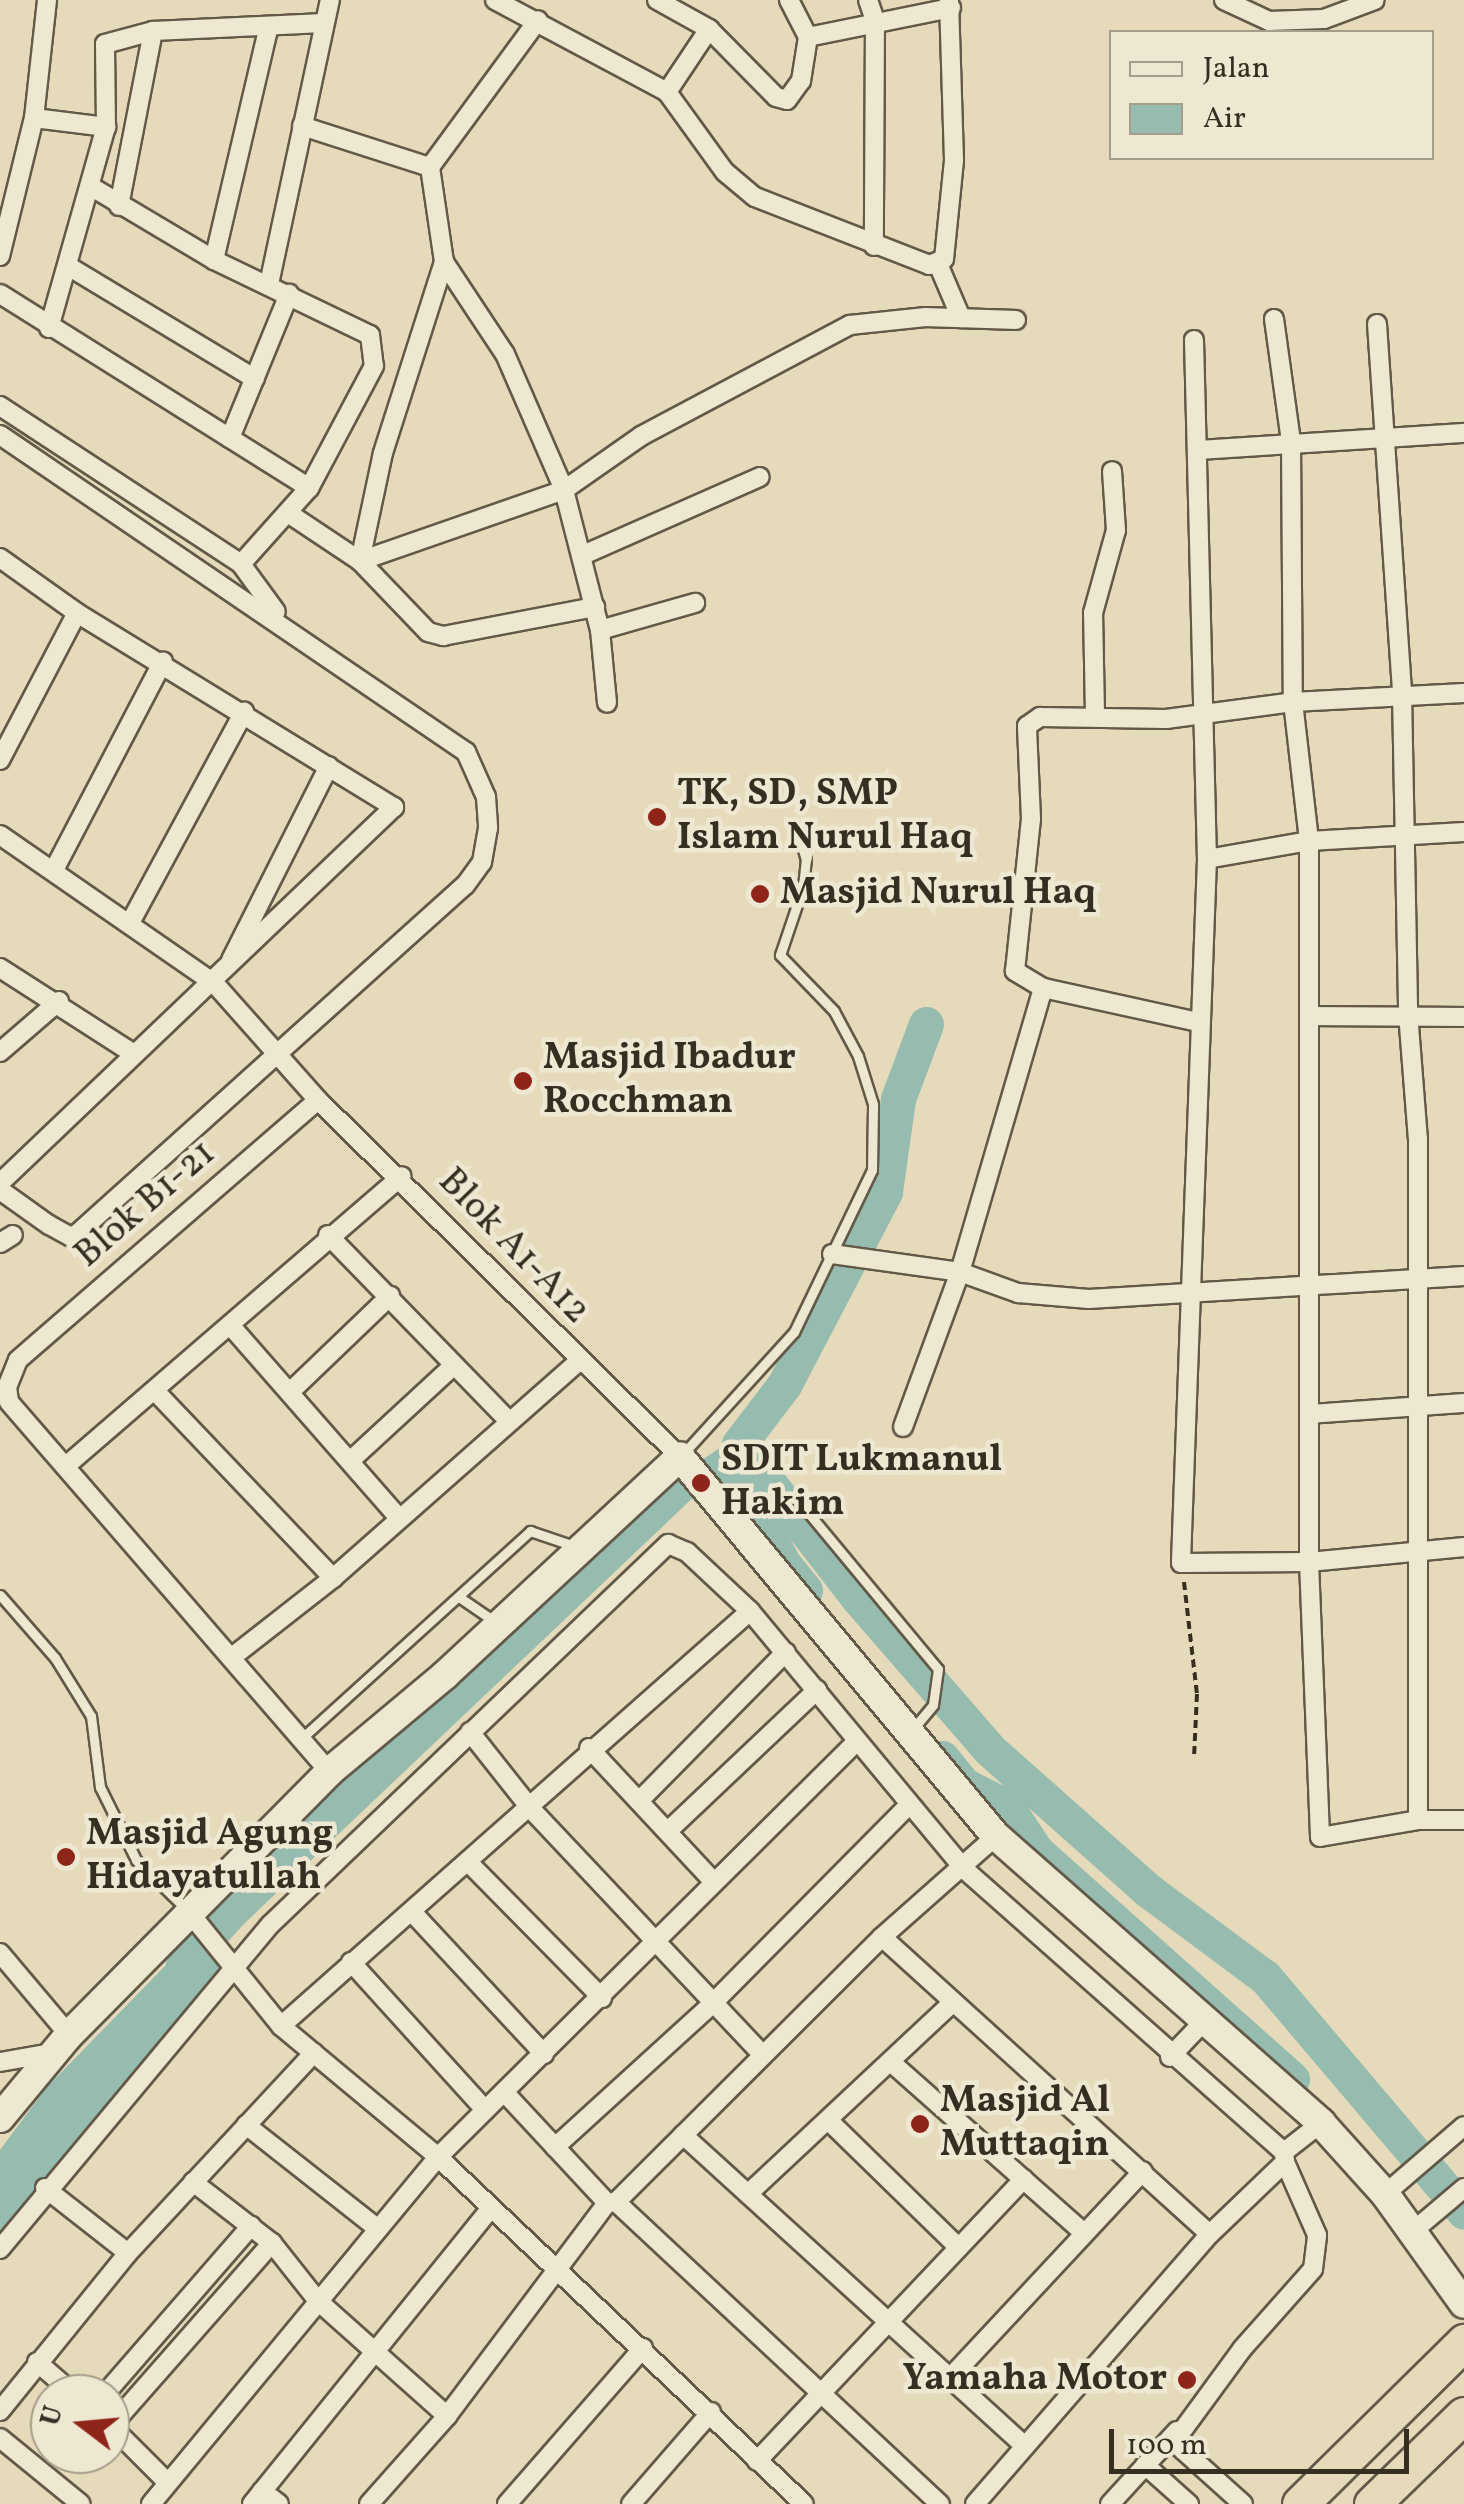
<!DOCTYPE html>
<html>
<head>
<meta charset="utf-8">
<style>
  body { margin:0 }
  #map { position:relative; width:1464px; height:2504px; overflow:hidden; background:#e5daba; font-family:Vollkorn,serif }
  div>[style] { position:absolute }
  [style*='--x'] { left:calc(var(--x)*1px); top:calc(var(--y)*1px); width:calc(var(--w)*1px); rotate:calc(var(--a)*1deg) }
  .water>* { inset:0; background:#96bbaf }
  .river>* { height:35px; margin:-17.5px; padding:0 17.5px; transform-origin:17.5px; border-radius:17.5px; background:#96bbaf }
  .path>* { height:4px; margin-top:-2px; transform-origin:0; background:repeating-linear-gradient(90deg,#372e22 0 8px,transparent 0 13px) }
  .roads { filter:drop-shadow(2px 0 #625948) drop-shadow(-2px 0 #625948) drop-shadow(0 2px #625948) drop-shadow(0 -2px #625948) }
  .lane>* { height:9px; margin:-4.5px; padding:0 4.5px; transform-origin:4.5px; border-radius:4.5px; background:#eee7d2 }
  .street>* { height:18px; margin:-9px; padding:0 9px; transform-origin:9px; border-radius:9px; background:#eee7d2 }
  .secondary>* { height:28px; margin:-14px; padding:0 14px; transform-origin:14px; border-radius:14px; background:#eee7d2 }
  .highway>* { height:35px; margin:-17.5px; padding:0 17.5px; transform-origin:17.5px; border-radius:17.5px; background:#e5daba }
  .dots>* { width:28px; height:28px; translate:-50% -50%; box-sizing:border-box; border:5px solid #eee7d2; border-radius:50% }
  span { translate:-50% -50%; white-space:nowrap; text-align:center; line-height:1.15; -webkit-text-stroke:9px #eee7d2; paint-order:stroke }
  .poi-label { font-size:38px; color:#372e22; font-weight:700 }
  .left { translate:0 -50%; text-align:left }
  .right { translate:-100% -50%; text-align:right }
  .street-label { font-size:38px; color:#372e22 }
  .legend { position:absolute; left:1109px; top:30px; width:325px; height:130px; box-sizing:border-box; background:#eee7d2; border:2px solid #a59d8c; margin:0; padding:12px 18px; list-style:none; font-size:30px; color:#372e22 }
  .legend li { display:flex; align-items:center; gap:20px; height:50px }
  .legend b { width:50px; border:2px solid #a59d8c }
  .north { position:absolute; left:30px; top:2374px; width:100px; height:100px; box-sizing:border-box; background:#eee7d2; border:2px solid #a59d8c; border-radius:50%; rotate:286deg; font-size:28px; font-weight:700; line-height:40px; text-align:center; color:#372e22 }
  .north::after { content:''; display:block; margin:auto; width:35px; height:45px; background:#8f2418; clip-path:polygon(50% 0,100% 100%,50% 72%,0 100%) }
  .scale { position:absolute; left:1109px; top:2429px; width:300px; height:45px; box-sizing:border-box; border:5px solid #372e22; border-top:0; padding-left:12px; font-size:30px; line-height:35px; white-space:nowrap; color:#372e22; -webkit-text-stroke:8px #eee7d2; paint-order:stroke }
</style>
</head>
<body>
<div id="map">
  <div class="water">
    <i style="clip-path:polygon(203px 1927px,232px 1960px,50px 2172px,0 2240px,0 2150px,46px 2088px)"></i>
  </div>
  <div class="river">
    <i style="--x:926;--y:1024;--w:80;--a:110.5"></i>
    <i style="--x:898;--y:1099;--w:94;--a:98"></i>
    <i style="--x:885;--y:1192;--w:218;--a:117.6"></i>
    <i style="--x:784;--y:1385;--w:74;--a:127.3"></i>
    <i style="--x:739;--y:1444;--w:195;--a:52.3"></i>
    <i style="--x:858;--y:1598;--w:201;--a:49"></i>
    <i style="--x:990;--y:1750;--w:213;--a:41.6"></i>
    <i style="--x:1149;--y:1891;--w:144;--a:36.6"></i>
    <i style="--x:1265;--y:1977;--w:308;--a:49.7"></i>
    <i style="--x:942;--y:1758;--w:35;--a:51"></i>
    <i style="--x:964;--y:1785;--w:48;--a:27.1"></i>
    <i style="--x:1007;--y:1807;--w:53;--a:56.6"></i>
    <i style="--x:1036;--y:1851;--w:343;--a:41.7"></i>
    <i style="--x:183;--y:1964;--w:72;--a:-47.8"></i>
    <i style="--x:231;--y:1911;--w:623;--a:-43.5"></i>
    <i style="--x:683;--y:1482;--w:18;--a:-3"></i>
    <i style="--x:701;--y:1481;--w:36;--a:-34"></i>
    <i style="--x:731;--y:1461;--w:114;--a:63"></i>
    <i style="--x:783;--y:1563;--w:35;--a:51"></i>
  </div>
  <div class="path">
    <i style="--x:1184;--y:1582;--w:113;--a:83.4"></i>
    <i style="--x:1197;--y:1694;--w:64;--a:92.7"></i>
  </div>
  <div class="roads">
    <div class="lane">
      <i style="--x:682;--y:1455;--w:166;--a:-47.7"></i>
      <i style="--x:794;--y:1332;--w:180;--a:-64.3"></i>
      <i style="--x:872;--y:1170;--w:66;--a:-89.1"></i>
      <i style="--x:873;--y:1104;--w:50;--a:-107.4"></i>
      <i style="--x:858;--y:1056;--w:51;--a:-118.1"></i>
      <i style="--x:834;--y:1011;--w:78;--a:-134"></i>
      <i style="--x:780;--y:955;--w:72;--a:-71.3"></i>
      <i style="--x:803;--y:887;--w:27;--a:-84"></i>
      <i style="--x:806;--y:860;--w:35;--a:-106"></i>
      <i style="--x:796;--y:1498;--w:222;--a:50.3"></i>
      <i style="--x:938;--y:1669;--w:36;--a:98"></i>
      <i style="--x:933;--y:1705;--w:31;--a:130"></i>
      <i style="--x:0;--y:1595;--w:84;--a:48.9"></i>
      <i style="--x:55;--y:1658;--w:68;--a:58.2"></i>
      <i style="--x:91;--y:1716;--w:72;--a:82.8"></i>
      <i style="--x:100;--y:1787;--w:81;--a:63.7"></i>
      <i style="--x:136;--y:1860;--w:73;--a:44.4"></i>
      <i style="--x:459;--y:1597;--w:42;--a:34.4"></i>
      <i style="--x:303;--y:1737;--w:307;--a:-42.2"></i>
      <i style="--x:530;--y:1531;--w:50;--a:18.8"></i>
    </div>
    <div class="street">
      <i style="--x:495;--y:0;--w:195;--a:28.1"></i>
      <i style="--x:667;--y:92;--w:99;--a:54.1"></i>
      <i style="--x:725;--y:172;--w:39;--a:40"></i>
      <i style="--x:755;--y:197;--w:187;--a:21.3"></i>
      <i style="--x:929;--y:265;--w:16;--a:-22"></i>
      <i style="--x:944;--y:259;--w:100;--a:-84.2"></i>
      <i style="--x:954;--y:160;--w:160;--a:-91.8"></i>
      <i style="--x:657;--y:0;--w:60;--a:29.1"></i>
      <i style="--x:709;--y:29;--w:76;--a:123.7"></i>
      <i style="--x:868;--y:0;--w:21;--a:71"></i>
      <i style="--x:875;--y:20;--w:226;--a:90.3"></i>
      <i style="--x:1224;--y:0;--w:50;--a:25"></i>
      <i style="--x:1269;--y:21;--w:55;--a:-2.1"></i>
      <i style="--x:1324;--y:19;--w:54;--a:-20.4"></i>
      <i style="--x:709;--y:29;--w:95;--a:45.4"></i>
      <i style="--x:776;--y:97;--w:11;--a:15"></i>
      <i style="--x:787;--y:100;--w:24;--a:-54"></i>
      <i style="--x:801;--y:81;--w:45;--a:-81"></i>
      <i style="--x:808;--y:37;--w:42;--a:-117.2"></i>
      <i style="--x:808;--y:37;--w:146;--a:-11.5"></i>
      <i style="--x:34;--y:118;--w:73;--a:7.1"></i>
      <i style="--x:302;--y:126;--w:134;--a:17.8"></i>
      <i style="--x:430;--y:167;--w:182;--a:-53.7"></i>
      <i style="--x:430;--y:167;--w:96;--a:81.6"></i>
      <i style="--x:444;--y:262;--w:110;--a:56.5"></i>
      <i style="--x:505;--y:354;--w:148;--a:66.5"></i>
      <i style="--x:564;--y:490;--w:145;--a:75.6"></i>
      <i style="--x:600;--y:630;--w:73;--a:84.5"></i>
      <i style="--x:90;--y:186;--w:144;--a:30.8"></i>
      <i style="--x:214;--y:260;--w:173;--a:25.7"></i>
      <i style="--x:370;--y:335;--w:31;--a:83"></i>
      <i style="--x:374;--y:366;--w:138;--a:118"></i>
      <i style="--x:119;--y:206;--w:178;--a:-79"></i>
      <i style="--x:0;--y:256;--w:142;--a:-76.2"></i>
      <i style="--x:34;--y:118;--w:119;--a:-83.7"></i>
      <i style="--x:214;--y:260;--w:237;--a:-76.8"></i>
      <i style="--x:938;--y:264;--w:59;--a:66.9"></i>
      <i style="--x:68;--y:266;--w:218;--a:31.1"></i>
      <i style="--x:269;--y:284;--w:290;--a:-77.9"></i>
      <i style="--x:0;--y:294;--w:365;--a:32.1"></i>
      <i style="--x:309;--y:488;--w:102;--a:131.8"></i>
      <i style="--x:1274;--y:319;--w:123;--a:82.1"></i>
      <i style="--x:1291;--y:441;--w:261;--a:89.6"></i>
      <i style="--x:1293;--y:702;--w:140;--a:83.4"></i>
      <i style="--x:1309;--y:841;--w:721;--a:90"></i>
      <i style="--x:1309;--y:1562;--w:275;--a:87.7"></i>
      <i style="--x:1320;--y:1837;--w:99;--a:-9.8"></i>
      <i style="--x:1418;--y:1820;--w:46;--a:0"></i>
      <i style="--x:1377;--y:324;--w:370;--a:86.1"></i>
      <i style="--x:1402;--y:693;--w:320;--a:88.9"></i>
      <i style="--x:1408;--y:1013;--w:126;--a:85.5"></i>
      <i style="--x:1418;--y:1139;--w:681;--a:90"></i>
      <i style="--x:49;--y:328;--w:209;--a:-74.2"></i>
      <i style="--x:106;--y:127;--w:83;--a:-90.7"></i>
      <i style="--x:105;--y:44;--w:50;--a:-15.2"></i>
      <i style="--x:153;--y:31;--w:171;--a:-2.7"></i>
      <i style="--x:1194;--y:340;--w:519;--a:88.57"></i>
      <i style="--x:1207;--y:859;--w:704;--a:92.12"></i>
      <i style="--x:1181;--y:1563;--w:128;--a:-0.4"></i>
      <i style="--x:1309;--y:1562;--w:156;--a:-5.5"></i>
      <i style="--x:0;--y:406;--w:288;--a:33.2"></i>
      <i style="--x:241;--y:564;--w:59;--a:53.9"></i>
      <i style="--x:0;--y:435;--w:564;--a:34.23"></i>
      <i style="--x:466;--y:752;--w:49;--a:66"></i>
      <i style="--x:486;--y:797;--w:31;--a:86"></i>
      <i style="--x:488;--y:828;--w:35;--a:100"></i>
      <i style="--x:482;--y:862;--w:29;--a:126"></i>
      <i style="--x:465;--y:885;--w:520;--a:138.04"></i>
      <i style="--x:78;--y:1233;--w:8;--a:150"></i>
      <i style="--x:71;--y:1237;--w:25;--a:-151"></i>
      <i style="--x:49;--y:1225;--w:60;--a:-144.5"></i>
      <i style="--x:230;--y:438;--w:156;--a:-67.7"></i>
      <i style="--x:1200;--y:450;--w:265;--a:-3.7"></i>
      <i style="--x:288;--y:513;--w:87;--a:33.7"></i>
      <i style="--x:360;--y:561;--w:98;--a:46.2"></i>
      <i style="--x:428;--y:632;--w:16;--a:15"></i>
      <i style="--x:443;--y:636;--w:155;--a:-10.8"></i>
      <i style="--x:583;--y:555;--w:193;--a:-23.8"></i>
      <i style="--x:0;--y:558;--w:95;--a:35.5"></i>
      <i style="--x:77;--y:613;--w:372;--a:31.5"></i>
      <i style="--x:394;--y:807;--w:545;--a:136.34"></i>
      <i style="--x:360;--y:561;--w:216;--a:-19.2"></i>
      <i style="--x:564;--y:490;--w:94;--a:-35"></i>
      <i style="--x:641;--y:436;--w:237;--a:-28"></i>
      <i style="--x:850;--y:325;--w:76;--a:-6"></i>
      <i style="--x:926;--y:317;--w:90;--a:1.9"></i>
      <i style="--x:360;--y:561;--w:110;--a:-78"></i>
      <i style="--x:383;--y:453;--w:201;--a:-72.3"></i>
      <i style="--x:600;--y:630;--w:99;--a:-15.9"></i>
      <i style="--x:1095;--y:715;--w:102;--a:-91.1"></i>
      <i style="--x:1093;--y:613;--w:86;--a:-74.5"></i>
      <i style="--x:1116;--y:530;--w:59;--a:-93.9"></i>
      <i style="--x:0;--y:760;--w:166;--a:-62.4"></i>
      <i style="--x:0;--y:835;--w:262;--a:34.7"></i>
      <i style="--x:215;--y:984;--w:155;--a:48.4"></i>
      <i style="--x:318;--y:1100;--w:508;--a:44.6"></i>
      <i style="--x:1207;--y:859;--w:104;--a:-10"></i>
      <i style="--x:1309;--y:841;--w:155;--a:-3.3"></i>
      <i style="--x:55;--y:868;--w:233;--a:-62.4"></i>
      <i style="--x:131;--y:921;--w:238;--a:-61.6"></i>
      <i style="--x:231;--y:960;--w:217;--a:-63.2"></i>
      <i style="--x:0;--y:968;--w:159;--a:32.7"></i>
      <i style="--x:1311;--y:1016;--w:153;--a:0.4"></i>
      <i style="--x:1198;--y:1022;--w:159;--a:-167.6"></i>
      <i style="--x:1043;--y:988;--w:33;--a:-149"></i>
      <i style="--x:1015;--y:971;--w:153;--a:-84"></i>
      <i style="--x:1031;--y:819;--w:93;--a:-92.5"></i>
      <i style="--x:1027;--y:726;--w:16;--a:-35"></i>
      <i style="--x:1040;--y:717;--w:126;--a:0.9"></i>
      <i style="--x:1166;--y:719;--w:128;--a:-7.6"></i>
      <i style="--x:1293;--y:702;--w:171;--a:-3"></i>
      <i style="--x:0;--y:1052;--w:78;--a:-40.8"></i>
      <i style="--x:318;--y:1100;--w:397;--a:139.1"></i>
      <i style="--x:18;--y:1360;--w:29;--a:112"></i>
      <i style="--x:7;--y:1387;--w:15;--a:82"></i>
      <i style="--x:9;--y:1402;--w:489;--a:49.1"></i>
      <i style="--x:328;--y:1235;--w:257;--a:45.8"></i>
      <i style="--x:0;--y:1243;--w:15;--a:-32"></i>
      <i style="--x:832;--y:1254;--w:129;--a:8"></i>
      <i style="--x:960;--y:1272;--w:62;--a:19.9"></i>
      <i style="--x:1018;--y:1293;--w:71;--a:4.8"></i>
      <i style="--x:1089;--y:1299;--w:376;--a:-3.5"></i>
      <i style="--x:230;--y:1325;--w:257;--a:48.8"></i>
      <i style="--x:156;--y:1392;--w:257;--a:46.4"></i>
      <i style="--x:290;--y:1392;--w:139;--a:-43.8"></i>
      <i style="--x:1310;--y:1414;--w:154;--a:-4.1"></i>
      <i style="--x:903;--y:1427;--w:165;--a:-69.8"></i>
      <i style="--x:960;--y:1272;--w:296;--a:-73.7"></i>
      <i style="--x:350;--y:1461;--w:140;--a:-42.7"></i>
      <i style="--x:67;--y:1465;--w:442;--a:-40.8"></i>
      <i style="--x:232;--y:1657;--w:128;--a:-38"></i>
      <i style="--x:333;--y:1578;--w:327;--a:-41.4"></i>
      <i style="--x:470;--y:1732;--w:98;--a:51.6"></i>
      <i style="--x:531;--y:1809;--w:338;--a:46.7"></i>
      <i style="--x:589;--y:1748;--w:182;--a:47"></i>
      <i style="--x:639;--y:1801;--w:209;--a:-45.4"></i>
      <i style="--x:669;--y:1830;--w:204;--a:-43.4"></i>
      <i style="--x:468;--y:1862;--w:191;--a:45.4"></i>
      <i style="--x:189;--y:1912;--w:146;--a:51.1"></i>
      <i style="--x:281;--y:2026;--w:204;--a:39.8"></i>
      <i style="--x:438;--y:2157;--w:504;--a:43.47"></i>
      <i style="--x:412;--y:1912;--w:194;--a:47.1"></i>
      <i style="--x:882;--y:1937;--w:442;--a:42.2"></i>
      <i style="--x:0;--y:1953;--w:107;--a:49.9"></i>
      <i style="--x:351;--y:1962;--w:200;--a:47.8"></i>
      <i style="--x:281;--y:2026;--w:626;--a:-41.5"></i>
      <i style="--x:1170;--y:2057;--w:54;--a:-46.5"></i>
      <i style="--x:0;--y:2062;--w:53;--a:-9.8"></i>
      <i style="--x:893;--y:2064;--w:255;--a:41.5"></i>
      <i style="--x:504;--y:2092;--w:151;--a:47.1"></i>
      <i style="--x:829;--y:2121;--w:177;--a:44.3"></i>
      <i style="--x:246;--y:2125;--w:168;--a:38.2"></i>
      <i style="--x:683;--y:2135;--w:459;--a:42.3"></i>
      <i style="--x:555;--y:2147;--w:214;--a:-42.3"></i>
      <i style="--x:713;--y:2003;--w:279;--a:-45.3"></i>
      <i style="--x:193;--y:2182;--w:100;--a:37.7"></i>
      <i style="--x:272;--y:2243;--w:74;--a:51.6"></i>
      <i style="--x:318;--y:2301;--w:173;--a:41.7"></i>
      <i style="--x:45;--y:2188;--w:105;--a:38.1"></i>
      <i style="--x:748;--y:2194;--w:281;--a:-43.1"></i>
      <i style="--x:1385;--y:2194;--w:104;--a:-40.7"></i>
      <i style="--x:616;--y:2202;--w:443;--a:43"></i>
      <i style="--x:1412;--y:2232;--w:68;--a:-40.2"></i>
      <i style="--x:0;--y:2249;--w:423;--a:-50.2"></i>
      <i style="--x:271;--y:1924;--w:550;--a:-43.75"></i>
      <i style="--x:668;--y:1544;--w:21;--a:23"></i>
      <i style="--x:687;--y:1552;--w:86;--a:43.1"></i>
      <i style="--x:750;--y:1611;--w:335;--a:50.3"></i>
      <i style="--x:964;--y:1869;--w:427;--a:41.5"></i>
      <i style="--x:37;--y:2362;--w:49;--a:40.9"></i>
      <i style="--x:949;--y:2379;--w:284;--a:-47"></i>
      <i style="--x:105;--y:2394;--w:223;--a:-49"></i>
      <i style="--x:0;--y:2411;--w:203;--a:-51"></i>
      <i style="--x:128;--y:2253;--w:273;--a:-47.1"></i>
      <i style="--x:110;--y:2425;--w:82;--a:45"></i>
      <i style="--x:111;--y:2426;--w:244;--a:-48.7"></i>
      <i style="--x:0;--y:2438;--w:104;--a:39.2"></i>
      <i style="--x:757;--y:2461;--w:388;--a:-46.6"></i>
      <i style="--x:1145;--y:2465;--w:59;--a:41.6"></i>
      <i style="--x:262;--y:2491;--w:21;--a:37"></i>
      <i style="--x:151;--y:2504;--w:450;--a:-50.4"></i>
      <i style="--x:438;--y:2157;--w:589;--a:-44.79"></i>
      <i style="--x:252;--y:2504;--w:378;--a:-51.1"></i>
      <i style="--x:369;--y:2504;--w:118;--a:-48.4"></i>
      <i style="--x:447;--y:2416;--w:266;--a:-53.1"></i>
      <i style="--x:607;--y:2203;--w:9;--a:-6"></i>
      <i style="--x:616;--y:2202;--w:375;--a:-44.9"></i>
      <i style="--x:882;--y:1937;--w:152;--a:-41.5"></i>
      <i style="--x:507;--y:2504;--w:207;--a:-48.9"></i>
      <i style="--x:631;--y:2504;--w:122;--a:-49"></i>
      <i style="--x:975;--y:2504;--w:358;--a:-49"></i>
      <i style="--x:1210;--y:2234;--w:104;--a:-43.8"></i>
      <i style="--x:1285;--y:2162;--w:10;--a:-96"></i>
      <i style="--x:1284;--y:2152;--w:47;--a:-38.1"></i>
      <i style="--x:1110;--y:2504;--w:99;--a:-47.5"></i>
      <i style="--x:1243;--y:2504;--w:93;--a:-138.1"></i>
      <i style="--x:1174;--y:2442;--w:115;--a:-53.8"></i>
      <i style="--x:1242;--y:2349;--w:107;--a:-48.4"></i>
      <i style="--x:1313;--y:2269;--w:34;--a:-83"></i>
      <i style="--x:1317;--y:2235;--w:80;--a:-113.7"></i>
    </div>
    <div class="secondary">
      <i style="--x:0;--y:2118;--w:108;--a:-50.3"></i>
      <i style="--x:69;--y:2035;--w:370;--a:-45.3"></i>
      <i style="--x:329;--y:1772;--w:151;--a:-39.9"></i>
      <i style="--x:445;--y:1675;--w:321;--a:-42.9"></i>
      <i style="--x:680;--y:1457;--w:493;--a:50.2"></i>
      <i style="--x:996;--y:1836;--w:434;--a:41.4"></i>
      <i style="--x:1321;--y:2123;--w:96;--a:48"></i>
      <i style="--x:1385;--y:2194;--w:135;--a:54.3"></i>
    </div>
    <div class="highway">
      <i style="--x:1300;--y:2504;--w:231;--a:-44.6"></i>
      <i style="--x:1372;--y:2504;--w:128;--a:-44.1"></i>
    </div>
  </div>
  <div class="dots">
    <i style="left:657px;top:817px;background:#8f2418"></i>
    <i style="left:760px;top:894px;background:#8f2418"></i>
    <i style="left:523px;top:1081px;background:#8f2418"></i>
    <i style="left:701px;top:1483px;background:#8f2418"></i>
    <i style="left:66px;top:1857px;background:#8f2418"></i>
    <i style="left:920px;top:2124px;background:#8f2418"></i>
    <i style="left:1187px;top:2380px;background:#8f2418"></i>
  </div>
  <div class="poi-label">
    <span class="left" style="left:677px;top:817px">TK, SD, SMP<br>Islam Nurul Haq</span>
    <span class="left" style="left:780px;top:894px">Masjid Nurul Haq</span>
    <span class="left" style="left:543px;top:1081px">Masjid Ibadur<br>Rocchman</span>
    <span class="left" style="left:721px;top:1483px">SDIT Lukmanul<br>Hakim</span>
    <span class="left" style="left:86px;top:1857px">Masjid Agung<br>Hidayatullah</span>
    <span class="left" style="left:940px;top:2124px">Masjid Al<br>Muttaqin</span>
    <span class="right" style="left:1167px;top:2380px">Yamaha Motor</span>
  </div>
  <div class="street-label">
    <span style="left:146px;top:1205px;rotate:-41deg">Blok B1-21</span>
    <span style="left:513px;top:1247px;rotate:46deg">Blok A1-A12</span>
  </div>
  <ul class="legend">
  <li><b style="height:12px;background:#eee7d2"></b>Jalan</li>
  <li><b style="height:28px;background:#96bbaf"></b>Air</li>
  </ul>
  <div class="north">U</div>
  <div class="scale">100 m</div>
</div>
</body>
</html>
